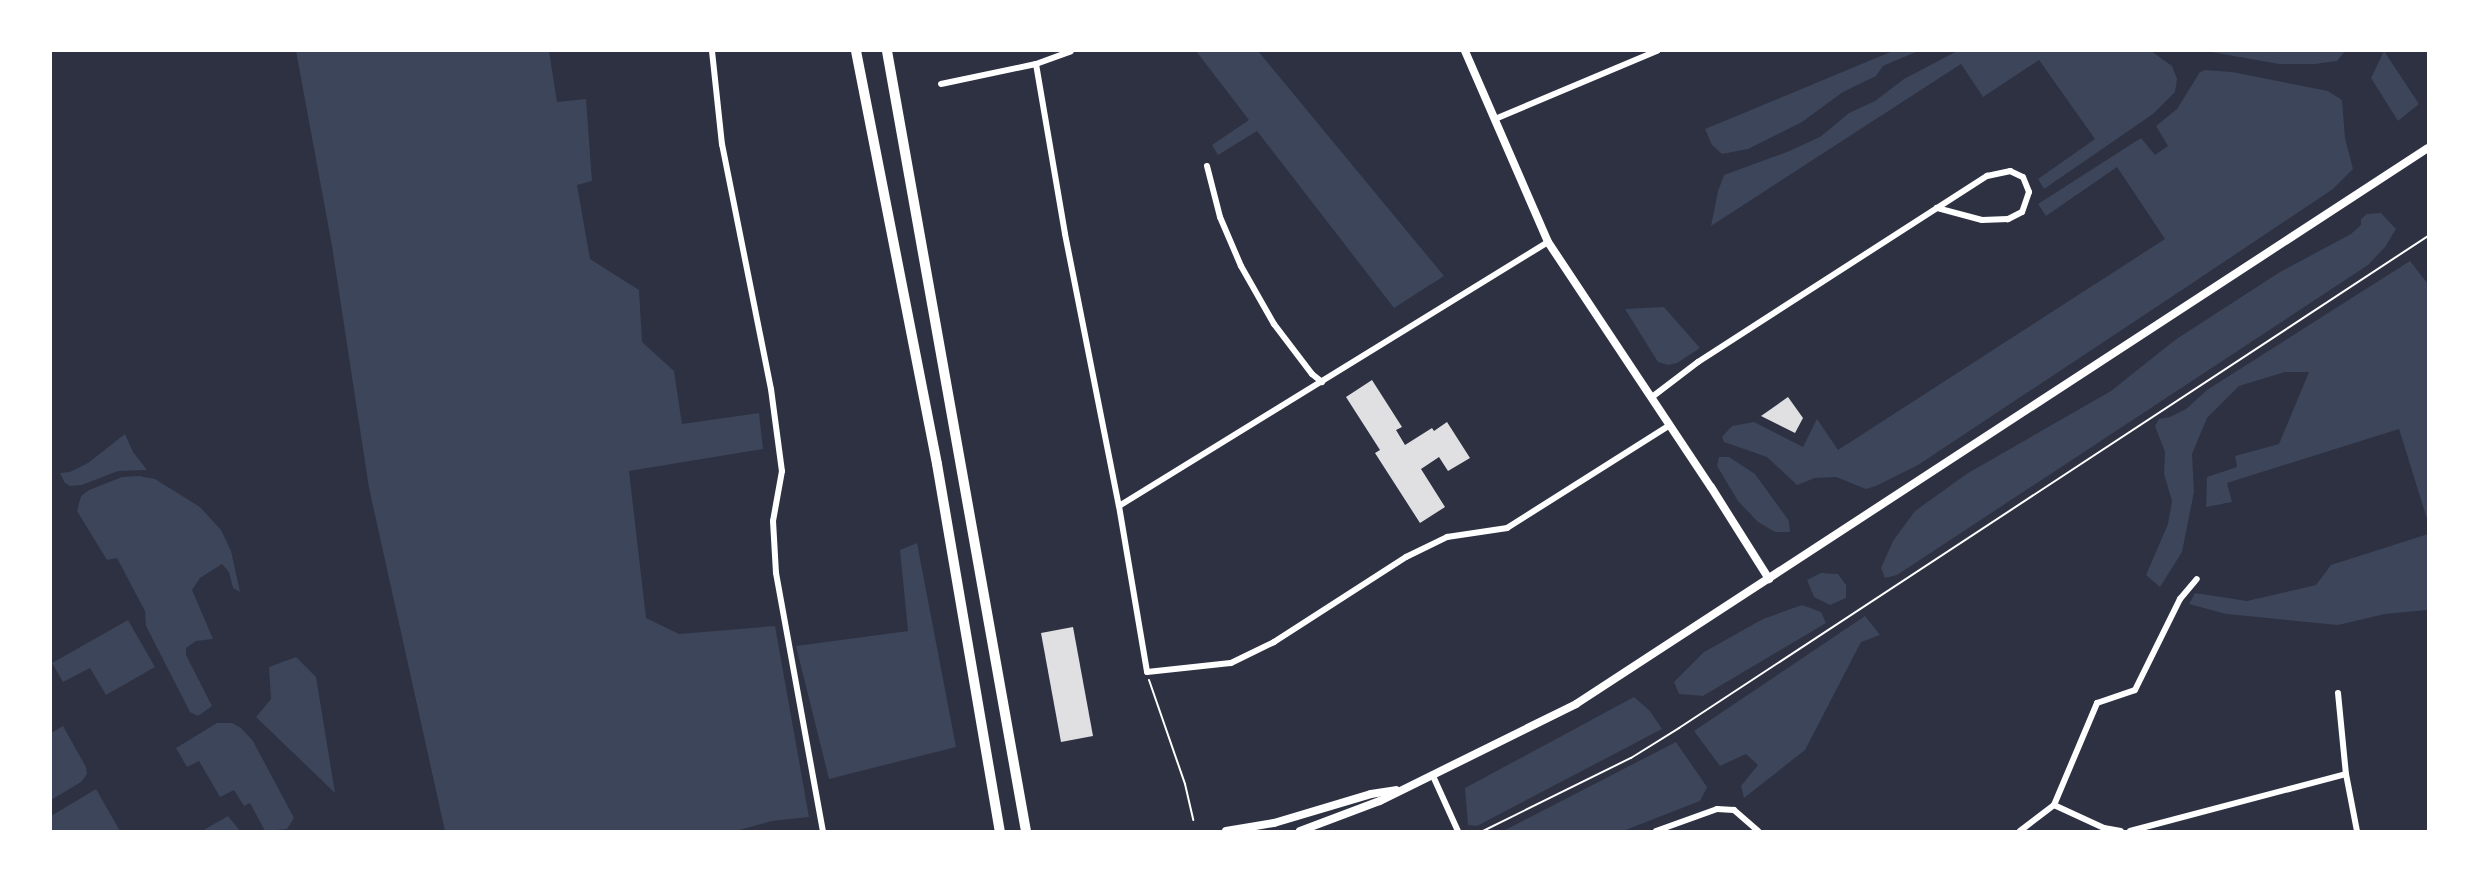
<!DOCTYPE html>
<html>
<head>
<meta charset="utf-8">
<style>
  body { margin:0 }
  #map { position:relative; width:2479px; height:882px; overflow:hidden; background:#2d3142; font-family:"Crimson Pro",serif }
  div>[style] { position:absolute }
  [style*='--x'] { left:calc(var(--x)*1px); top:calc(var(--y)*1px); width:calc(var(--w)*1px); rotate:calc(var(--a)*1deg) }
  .green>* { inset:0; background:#3c4559 }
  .building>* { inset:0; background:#e0e0e3 }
  .path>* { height:2px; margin:-1px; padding:0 1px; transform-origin:1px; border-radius:1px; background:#fff }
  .minor>* { height:6px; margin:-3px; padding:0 3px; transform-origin:3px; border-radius:3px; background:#fff }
  .tertiary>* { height:8px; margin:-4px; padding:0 4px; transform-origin:4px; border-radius:4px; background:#fff }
  .trunk>* { height:10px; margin:-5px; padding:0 5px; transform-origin:5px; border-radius:5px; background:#fff }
  span { translate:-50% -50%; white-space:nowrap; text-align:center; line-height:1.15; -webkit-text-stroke:4.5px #fff; paint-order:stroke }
  .frame { position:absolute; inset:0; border:52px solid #fff; pointer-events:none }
</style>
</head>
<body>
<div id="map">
  <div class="green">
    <i style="clip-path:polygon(296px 51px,549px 51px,557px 102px,586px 99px,592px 181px,577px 185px,590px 259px,639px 290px,642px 342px,674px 371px,682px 424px,759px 413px,763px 449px,629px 471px,646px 618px,679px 634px,775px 626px,809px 817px,772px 821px,735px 831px,445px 831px,369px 488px,332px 246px)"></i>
    <i style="clip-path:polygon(1196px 51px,1258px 51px,1444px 276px,1394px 308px,1257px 131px,1218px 155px,1212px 145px,1249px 120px)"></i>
    <i style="clip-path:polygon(1893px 51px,1918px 51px,1883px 66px,1876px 76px,1843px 92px,1802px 122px,1748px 149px,1722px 154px,1712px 145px,1705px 129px)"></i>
    <i style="clip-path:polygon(1957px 51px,2151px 51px,2172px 66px,2177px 79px,2175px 92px,2153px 114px,2044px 189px,2038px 179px,2095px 139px,2039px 60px,1983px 97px,1961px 64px,1711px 226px,1718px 191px,1724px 175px,1787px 152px,1820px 137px,1849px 113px,1875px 101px,1904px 79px)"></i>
    <i style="clip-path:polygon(2206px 51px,2345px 51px,2337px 61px,2315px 64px,2279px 64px)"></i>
    <i style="clip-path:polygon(2384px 51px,2419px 104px,2398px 121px,2371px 78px)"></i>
    <i style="clip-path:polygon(2205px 70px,2232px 72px,2328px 91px,2342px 100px,2345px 138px,2353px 169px,2333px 189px,2191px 284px,1918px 465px,1876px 486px,1866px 489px,1836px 477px,1815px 478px,1797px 485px,1767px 457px,1724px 442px,1722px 437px,1732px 426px,1754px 422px,1803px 447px,1817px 419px,1838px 450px,2165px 239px,2117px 167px,2046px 216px,2038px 204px,2141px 138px,2155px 155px,2168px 146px,2156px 126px,2177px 109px,2200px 72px)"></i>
    <i style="clip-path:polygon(2381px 213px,2396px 229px,2385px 247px,2368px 265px,1897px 575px,1885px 578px,1881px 568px,1893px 541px,1915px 511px,1968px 473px,2111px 391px,2175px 340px,2280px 272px,2351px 234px,2361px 225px,2361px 219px,2367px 214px)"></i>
    <i style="clip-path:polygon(2410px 261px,2428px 284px,2428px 522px,2399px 429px,2227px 483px,2232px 502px,2206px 507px,2207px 477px,2237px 467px,2235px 456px,2279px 444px,2309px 372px,2285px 372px,2239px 386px,2207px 418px,2192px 454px,2194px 492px,2182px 552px,2160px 587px,2146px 575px,2168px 524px,2172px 501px,2164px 474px,2165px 452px,2155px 426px,2159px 419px,2170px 417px,2186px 409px,2207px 390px)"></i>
    <i style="clip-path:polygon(1664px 307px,1700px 348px,1677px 363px,1668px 365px,1658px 362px,1625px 309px)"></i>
    <i style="clip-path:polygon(125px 434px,133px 452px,147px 470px,118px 471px,82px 485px,70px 486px,65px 483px,60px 473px,70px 472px,88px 463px)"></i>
    <i style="clip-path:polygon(1719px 457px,1729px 457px,1755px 474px,1789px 521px,1790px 532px,1775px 532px,1758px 522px,1738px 501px,1717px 466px)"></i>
    <i style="clip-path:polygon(139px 476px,155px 479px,200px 507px,221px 530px,231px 551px,240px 592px,233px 588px,229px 572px,222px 564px,200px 578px,192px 590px,213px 639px,196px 641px,186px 648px,186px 655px,212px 706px,198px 716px,190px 712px,146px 626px,145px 611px,117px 558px,107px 560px,77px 511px,81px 496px,89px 490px,122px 477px)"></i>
    <i style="clip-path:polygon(2428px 534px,2428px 610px,2385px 614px,2338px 625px,2226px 614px,2189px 604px,2195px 593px,2247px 601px,2316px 585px,2331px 565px)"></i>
    <i style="clip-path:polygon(917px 543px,956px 747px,829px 779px,796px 646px,908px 631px,900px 550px)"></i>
    <i style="clip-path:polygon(1821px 573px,1838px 574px,1846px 585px,1846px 598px,1830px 605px,1814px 597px,1807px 580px)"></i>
    <i style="clip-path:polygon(1802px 605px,1821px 612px,1826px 623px,1703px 696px,1679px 694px,1674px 682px,1704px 652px,1763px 619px)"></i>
    <i style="clip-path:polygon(1865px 616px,1880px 635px,1861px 642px,1805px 750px,1744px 798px,1741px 786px,1758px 765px,1746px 754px,1720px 766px,1694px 731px)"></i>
    <i style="clip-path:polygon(128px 620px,155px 667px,106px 695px,90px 668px,63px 682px,52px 663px)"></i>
    <i style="clip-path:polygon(296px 657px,316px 677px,335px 793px,256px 717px,271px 699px,269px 667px)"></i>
    <i style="clip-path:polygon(1634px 697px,1650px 711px,1662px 729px,1477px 826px,1468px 825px,1465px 788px)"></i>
    <i style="clip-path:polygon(217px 723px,232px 723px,241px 728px,253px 741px,294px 818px,287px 829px,265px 831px,250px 803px,244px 806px,234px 790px,220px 797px,199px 761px,187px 767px,176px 748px)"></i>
    <i style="clip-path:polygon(63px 726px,86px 767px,87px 774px,81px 782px,51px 800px,51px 733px)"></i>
    <i style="clip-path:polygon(1676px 742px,1707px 787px,1700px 801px,1623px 831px,1503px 831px)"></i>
    <i style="clip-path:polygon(96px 789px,120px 831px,51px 831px,51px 816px)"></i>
    <i style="clip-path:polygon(228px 816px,240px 831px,202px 831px)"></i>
  </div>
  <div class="building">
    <i style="clip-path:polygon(1372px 380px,1402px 427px,1396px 430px,1405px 445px,1432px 428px,1434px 431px,1447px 422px,1470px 458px,1448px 471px,1439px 457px,1421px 469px,1445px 507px,1420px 523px,1375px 453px,1380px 450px,1346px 397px)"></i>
    <i style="clip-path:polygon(1788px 397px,1803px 418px,1795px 433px,1761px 416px)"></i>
    <i style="clip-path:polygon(1073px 627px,1093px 736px,1061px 742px,1041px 633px)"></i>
  </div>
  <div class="path">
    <i style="--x:1149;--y:680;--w:110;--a:70.9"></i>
    <i style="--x:1185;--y:784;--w:37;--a:77"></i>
    <i style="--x:1483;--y:831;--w:165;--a:-26.3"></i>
    <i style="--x:1631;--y:758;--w:57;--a:-32"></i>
    <i style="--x:1679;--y:728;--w:896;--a:-33.3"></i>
  </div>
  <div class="minor">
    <i style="--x:712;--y:51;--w:94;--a:83.9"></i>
    <i style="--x:722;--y:144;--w:250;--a:78.7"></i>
    <i style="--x:771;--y:389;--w:83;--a:82.4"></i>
    <i style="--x:782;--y:471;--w:51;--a:100.2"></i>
    <i style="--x:773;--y:521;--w:52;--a:86.7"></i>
    <i style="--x:776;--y:573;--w:262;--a:79.7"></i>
    <i style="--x:1036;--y:64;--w:172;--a:80.3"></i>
    <i style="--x:1065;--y:234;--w:277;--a:78.8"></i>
    <i style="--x:1119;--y:506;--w:168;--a:80.4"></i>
    <i style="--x:1147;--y:672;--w:84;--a:-6.1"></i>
    <i style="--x:1231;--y:663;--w:48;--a:-26"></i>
    <i style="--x:1274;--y:642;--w:157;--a:-32.8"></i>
    <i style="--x:1406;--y:557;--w:46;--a:-26"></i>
    <i style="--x:1447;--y:537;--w:61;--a:-8.5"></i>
    <i style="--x:1507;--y:528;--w:193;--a:-32.3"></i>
    <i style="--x:941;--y:84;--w:97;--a:-11.9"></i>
    <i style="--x:1036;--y:64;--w:37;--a:-20"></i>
    <i style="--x:1495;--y:119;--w:176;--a:-22.8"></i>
    <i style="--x:1207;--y:166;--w:53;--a:75.7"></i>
    <i style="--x:1220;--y:217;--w:53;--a:66.8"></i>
    <i style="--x:1241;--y:266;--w:67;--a:60.4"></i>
    <i style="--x:1274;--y:324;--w:63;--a:52.8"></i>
    <i style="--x:1312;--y:374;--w:13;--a:39"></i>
    <i style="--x:1652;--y:397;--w:58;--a:-37.3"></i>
    <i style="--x:1698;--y:362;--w:344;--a:-32.8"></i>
    <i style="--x:1987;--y:176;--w:24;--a:-12"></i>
    <i style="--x:2010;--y:171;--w:14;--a:25"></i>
    <i style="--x:2023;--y:177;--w:16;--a:68"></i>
    <i style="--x:2029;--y:192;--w:21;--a:109"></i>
    <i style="--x:2022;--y:212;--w:16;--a:153"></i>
    <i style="--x:2008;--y:219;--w:26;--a:178"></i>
    <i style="--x:1982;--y:220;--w:47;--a:-165.1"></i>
    <i style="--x:1119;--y:506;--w:504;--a:-31.61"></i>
    <i style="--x:2338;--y:693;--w:81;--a:84.4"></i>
    <i style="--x:2346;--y:774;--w:58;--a:79.1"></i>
    <i style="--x:1433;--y:776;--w:60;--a:65.6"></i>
    <i style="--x:2054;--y:805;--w:55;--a:24.7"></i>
    <i style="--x:2104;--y:828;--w:17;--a:10"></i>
    <i style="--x:1656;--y:831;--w:65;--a:-19.8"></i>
    <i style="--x:1717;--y:809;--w:17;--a:3"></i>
    <i style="--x:1734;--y:810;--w:32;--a:41"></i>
    <i style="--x:2020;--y:831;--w:43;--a:-37.4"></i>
    <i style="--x:2054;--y:805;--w:111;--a:-67.1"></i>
    <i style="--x:2097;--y:703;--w:40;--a:-18.9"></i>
    <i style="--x:2135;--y:690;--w:102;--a:-63.7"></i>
    <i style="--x:2180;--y:599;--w:26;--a:-50"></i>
    <i style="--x:2130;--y:831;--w:223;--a:-14.8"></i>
  </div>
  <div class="tertiary">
    <i style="--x:1465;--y:51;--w:208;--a:66.5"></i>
    <i style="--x:1548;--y:242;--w:294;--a:56.4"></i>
    <i style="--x:1711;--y:487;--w:109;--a:57.8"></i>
    <i style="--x:1226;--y:831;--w:49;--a:-9.5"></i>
    <i style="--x:1274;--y:823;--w:101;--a:-16.6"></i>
    <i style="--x:1371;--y:794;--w:25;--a:-9"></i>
    <i style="--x:1300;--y:831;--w:85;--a:-20.6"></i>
    <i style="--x:1380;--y:801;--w:219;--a:-26.3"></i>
    <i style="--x:1576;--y:704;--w:1017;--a:-33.13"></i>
  </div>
  <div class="trunk">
    <i style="--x:856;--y:51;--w:421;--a:78.9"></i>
    <i style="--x:937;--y:464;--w:372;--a:80.3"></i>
    <i style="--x:887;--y:51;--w:792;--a:79.9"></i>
  </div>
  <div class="frame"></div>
</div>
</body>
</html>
